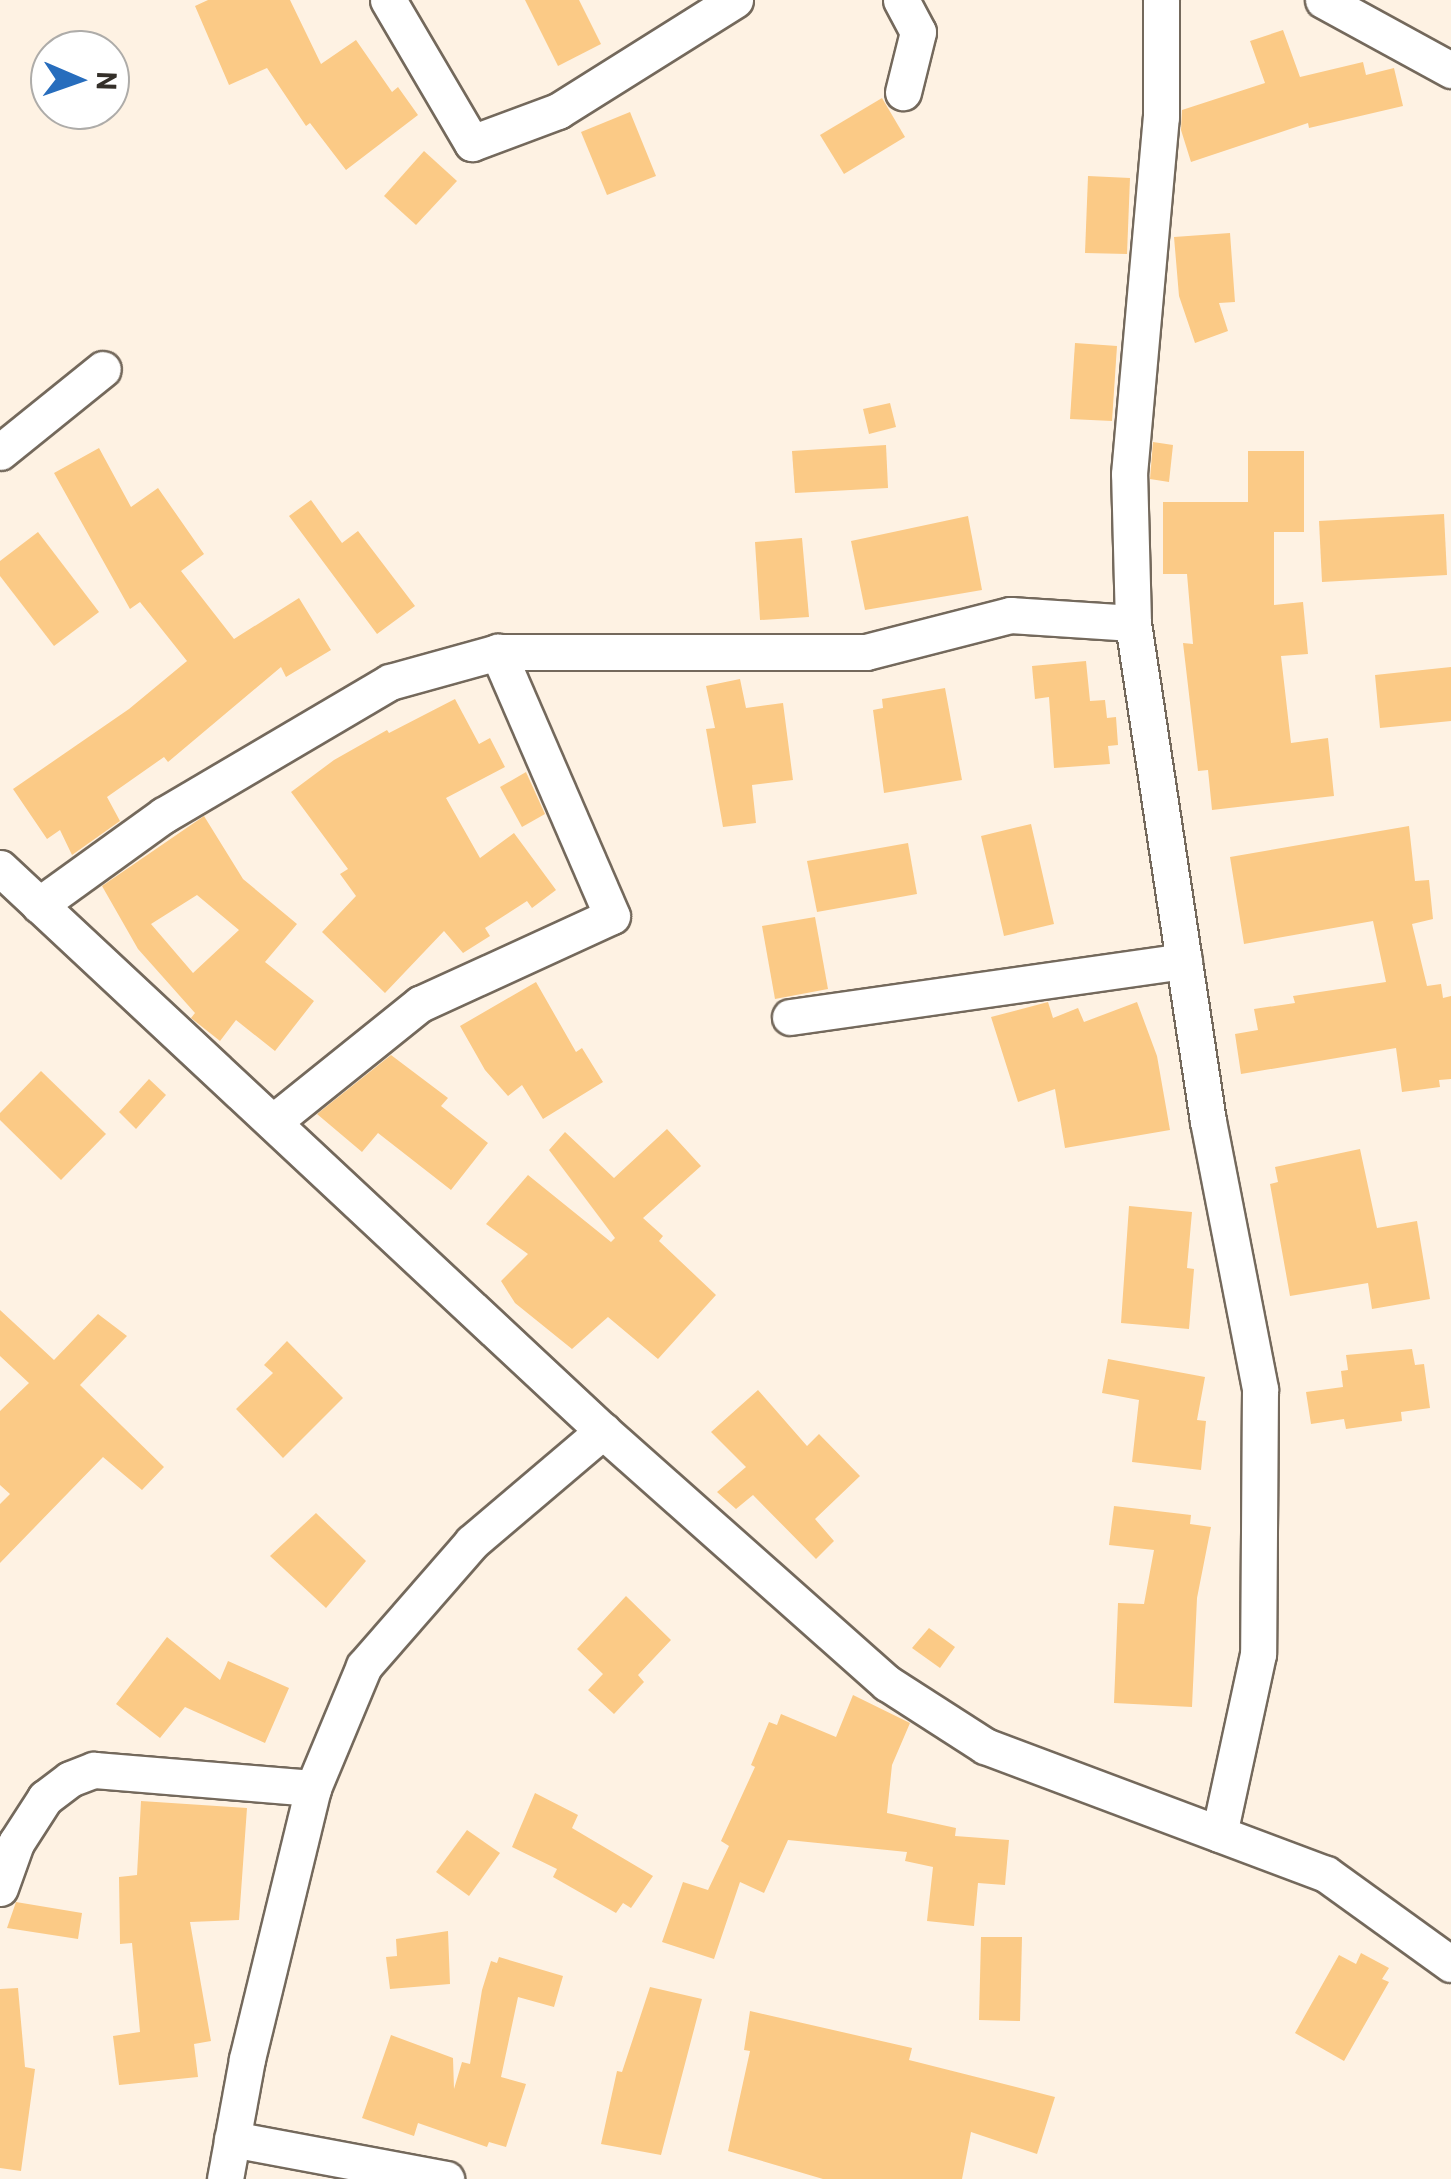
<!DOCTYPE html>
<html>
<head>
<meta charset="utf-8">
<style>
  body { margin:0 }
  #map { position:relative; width:1451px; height:2179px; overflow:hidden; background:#fef2e3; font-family:Barlow,sans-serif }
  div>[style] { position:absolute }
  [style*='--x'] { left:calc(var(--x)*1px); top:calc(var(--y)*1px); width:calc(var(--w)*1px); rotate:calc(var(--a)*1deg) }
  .building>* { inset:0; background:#fbca86 }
  .roads { filter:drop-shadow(2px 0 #74695c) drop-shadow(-2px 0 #74695c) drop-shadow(0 2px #74695c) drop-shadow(0 -2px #74695c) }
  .minor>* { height:35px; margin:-17.5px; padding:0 17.5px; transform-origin:17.5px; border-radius:17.5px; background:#fff }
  span { translate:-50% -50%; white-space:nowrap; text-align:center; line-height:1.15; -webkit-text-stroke:9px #fff; paint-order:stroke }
  .north { position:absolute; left:30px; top:30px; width:100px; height:100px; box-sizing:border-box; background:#fff; border:2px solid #aeaca9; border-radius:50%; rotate:92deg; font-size:28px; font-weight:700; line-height:40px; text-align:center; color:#342f29 }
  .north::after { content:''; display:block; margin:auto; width:35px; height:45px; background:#276dbd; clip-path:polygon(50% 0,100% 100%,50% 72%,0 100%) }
</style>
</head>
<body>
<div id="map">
  <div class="building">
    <i style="clip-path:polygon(208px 0,290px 0,321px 64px,356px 40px,392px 92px,398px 87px,418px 115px,346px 170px,310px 123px,306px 126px,267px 68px,229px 85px,195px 6px)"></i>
    <i style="clip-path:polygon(525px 0,579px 0,601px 44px,558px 66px)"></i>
    <i style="clip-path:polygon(1283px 30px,1300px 77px,1363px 62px,1366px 75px,1394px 68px,1403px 106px,1309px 128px,1308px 123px,1191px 162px,1181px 130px,1182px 110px,1265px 83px,1250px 41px)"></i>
    <i style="clip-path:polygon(882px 98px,905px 137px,844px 174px,820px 135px)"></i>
    <i style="clip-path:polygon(630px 112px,656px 176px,607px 195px,581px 132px)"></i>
    <i style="clip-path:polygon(424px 151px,457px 181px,416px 225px,384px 196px)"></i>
    <i style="clip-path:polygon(1088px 176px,1130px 178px,1127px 254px,1085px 253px)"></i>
    <i style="clip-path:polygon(1230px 233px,1235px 302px,1219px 303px,1228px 331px,1195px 343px,1179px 296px,1174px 237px)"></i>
    <i style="clip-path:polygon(1075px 343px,1117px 346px,1112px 421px,1070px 419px)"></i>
    <i style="clip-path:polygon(890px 403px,896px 427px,869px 434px,863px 409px)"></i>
    <i style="clip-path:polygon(1153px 442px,1173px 445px,1169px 482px,1150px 479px)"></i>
    <i style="clip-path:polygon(886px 445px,888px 488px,795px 493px,792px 451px)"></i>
    <i style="clip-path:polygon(99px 448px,131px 507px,158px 488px,204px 554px,181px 571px,234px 639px,299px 598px,331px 650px,286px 677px,281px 667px,168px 762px,164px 757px,107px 797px,120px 821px,72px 855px,60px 830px,47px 839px,13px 789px,129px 709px,187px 661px,140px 602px,130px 609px,54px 473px)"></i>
    <i style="clip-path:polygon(1248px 451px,1304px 451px,1304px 532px,1274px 532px,1274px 605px,1303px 602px,1308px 654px,1281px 656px,1291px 743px,1328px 738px,1334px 796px,1212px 810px,1208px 770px,1198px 771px,1183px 643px,1193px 644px,1187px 574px,1163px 574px,1163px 502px,1248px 502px)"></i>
    <i style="clip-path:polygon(311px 500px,342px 543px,358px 531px,415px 606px,377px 634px,289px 516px)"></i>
    <i style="clip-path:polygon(1444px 514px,1447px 575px,1322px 582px,1319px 521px)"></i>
    <i style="clip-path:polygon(968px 516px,982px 590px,865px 610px,851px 541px)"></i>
    <i style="clip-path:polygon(38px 532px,99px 612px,54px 646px,0 576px,0 561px)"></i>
    <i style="clip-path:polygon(802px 538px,809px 617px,760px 620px,755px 542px)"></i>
    <i style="clip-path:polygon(1086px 661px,1090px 701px,1105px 700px,1107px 718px,1116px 717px,1118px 745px,1108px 746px,1110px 764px,1054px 768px,1049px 697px,1035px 699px,1032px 666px)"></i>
    <i style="clip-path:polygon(1451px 667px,1451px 721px,1380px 728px,1375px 675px)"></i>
    <i style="clip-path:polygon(740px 679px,746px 708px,783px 703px,793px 780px,752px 785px,756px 823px,723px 827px,706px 729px,715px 728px,706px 686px)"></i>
    <i style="clip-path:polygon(945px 688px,962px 780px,884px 793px,873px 710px,883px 708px,882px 699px)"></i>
    <i style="clip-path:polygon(455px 699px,479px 744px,490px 738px,505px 767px,446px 798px,480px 858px,514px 833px,556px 890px,532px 908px,527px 901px,485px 928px,490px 936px,463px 953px,444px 931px,385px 993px,322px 932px,356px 896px,340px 874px,348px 869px,291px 792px,334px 760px,387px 730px,389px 733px)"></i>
    <i style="clip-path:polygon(526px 772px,545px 814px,522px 827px,500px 787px)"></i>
    <i style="clip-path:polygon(evenodd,204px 816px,243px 879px,297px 924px,265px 962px,314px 1001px,275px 1051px,236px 1020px,220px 1041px,191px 1018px,195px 1013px,138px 949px,102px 886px,204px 816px,197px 895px,239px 930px,193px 973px,151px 924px,197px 895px)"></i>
    <i style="clip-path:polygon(1031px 824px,1054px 924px,1004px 936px,981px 836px)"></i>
    <i style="clip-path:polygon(1409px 826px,1415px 881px,1429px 880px,1433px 919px,1412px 924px,1427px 986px,1441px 984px,1443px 998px,1451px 996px,1451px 1079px,1439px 1080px,1440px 1087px,1402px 1092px,1396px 1048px,1241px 1074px,1235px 1034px,1258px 1030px,1254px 1009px,1295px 1003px,1293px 996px,1386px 982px,1373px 921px,1244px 944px,1230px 857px)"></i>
    <i style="clip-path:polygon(908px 843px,917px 894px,817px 912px,807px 861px)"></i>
    <i style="clip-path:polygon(815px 917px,828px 989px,775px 999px,762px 926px)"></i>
    <i style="clip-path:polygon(536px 982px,576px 1052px,582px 1048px,603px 1082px,543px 1119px,522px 1085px,508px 1096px,485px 1070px,460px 1026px)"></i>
    <i style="clip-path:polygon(1048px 1002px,1053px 1018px,1078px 1008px,1084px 1022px,1137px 1002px,1157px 1056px,1170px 1130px,1065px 1148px,1055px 1089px,1018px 1102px,991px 1017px)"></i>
    <i style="clip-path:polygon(391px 1055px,448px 1098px,441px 1106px,488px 1143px,451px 1190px,378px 1133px,362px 1152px,317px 1114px)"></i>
    <i style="clip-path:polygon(41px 1071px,106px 1134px,61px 1180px,0 1120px,0 1113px)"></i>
    <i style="clip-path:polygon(149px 1079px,166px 1095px,136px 1129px,119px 1112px)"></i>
    <i style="clip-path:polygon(667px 1129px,701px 1166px,643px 1218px,663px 1236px,659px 1241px,716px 1295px,658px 1359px,608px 1317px,572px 1349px,515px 1303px,501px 1281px,528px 1254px,486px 1224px,528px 1175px,611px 1242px,615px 1238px,549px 1150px,565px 1132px,614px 1178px)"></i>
    <i style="clip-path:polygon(1360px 1149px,1377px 1228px,1417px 1221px,1430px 1299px,1372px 1309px,1368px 1283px,1290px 1296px,1270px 1184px,1278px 1182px,1275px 1167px)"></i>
    <i style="clip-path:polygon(1129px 1206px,1192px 1212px,1187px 1268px,1194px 1269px,1189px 1329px,1121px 1323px)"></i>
    <i style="clip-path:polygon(0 1310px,54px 1360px,98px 1314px,127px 1336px,80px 1385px,164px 1467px,142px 1490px,103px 1457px,0 1563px,0 1504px,10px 1494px,0 1485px,0 1411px,29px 1383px,0 1356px)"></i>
    <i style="clip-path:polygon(287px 1341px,343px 1398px,283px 1458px,236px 1409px,273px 1373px,264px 1365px)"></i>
    <i style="clip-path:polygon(1412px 1349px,1415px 1365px,1424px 1364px,1430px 1408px,1401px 1412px,1402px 1421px,1346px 1429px,1344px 1419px,1311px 1424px,1306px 1392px,1343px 1387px,1341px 1371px,1348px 1370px,1346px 1355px)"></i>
    <i style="clip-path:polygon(1108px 1359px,1205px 1377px,1197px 1420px,1206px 1421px,1201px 1470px,1132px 1462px,1139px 1400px,1102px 1393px)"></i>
    <i style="clip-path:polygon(758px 1390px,807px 1446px,819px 1434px,860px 1476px,815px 1519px,834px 1541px,816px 1559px,753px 1495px,736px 1509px,717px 1492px,746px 1467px,711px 1432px)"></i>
    <i style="clip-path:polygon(1114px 1506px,1191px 1515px,1190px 1524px,1211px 1527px,1197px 1598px,1192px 1707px,1114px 1703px,1118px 1603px,1144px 1604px,1154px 1550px,1109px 1545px)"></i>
    <i style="clip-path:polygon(316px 1513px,366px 1561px,326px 1608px,270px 1556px)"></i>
    <i style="clip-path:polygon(626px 1596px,671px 1640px,638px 1675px,644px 1682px,614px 1714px,588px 1690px,603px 1674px,577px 1649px)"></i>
    <i style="clip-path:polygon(929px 1628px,955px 1647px,940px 1668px,912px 1648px)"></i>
    <i style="clip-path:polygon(167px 1637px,220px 1680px,228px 1661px,289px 1688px,265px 1743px,185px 1707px,160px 1738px,116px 1704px)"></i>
    <i style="clip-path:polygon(853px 1695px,910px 1723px,892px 1765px,887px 1813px,956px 1828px,955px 1836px,1009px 1840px,1005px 1885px,978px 1883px,974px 1926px,927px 1921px,933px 1867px,905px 1861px,907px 1852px,788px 1840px,764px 1893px,740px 1882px,714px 1959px,662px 1942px,683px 1882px,708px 1890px,729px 1846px,721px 1841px,755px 1767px,751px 1765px,769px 1722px,777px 1725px,781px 1714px,836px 1737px)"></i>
    <i style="clip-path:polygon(535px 1793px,578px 1815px,572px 1828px,653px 1876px,631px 1908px,623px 1903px,616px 1913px,553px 1877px,557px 1869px,512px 1847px)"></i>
    <i style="clip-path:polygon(141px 1801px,247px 1808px,239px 1920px,190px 1922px,211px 2041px,194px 2044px,198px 2077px,119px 2085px,113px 2036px,140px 2032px,132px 1943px,120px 1944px,119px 1877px,137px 1875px)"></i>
    <i style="clip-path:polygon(467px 1830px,500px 1853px,469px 1896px,436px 1872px)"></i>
    <i style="clip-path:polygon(16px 1902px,82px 1913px,78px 1939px,7px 1928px)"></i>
    <i style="clip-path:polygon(448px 1931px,450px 1984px,390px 1989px,386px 1957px,397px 1956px,396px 1939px)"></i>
    <i style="clip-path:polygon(981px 1937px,1022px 1937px,1020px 2021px,979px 2020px)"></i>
    <i style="clip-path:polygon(1361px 1953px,1389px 1968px,1382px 1979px,1389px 1982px,1344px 2061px,1295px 2033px,1339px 1955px,1356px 1964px)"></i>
    <i style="clip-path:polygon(499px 1957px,563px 1976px,554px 2007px,518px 1997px,501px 2077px,526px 2084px,506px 2147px,489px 2142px,487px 2147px,418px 2123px,414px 2136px,362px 2118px,391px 2035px,453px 2058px,454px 2089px,462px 2062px,470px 2064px,482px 1990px,491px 1961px,497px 1963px)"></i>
    <i style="clip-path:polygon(650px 1987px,702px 1999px,661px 2155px,601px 2144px,617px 2071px,622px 2072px)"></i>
    <i style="clip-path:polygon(18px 1988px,25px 2067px,35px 2069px,21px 2171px,0 2168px,0 1989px)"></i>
    <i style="clip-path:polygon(750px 2011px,912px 2048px,909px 2060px,1055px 2097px,1037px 2154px,971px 2132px,962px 2179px,823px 2179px,728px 2151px,750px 2051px,744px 2050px)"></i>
  </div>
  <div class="roads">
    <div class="minor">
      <i style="--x:388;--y:0;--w:166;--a:59.6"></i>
      <i style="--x:472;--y:143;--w:92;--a:-20.4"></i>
      <i style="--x:558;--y:111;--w:209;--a:-32.1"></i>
      <i style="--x:901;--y:0;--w:36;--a:62"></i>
      <i style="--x:918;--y:32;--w:62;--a:104"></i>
      <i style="--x:1323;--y:0;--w:146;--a:28.7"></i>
      <i style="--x:0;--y:452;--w:132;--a:-38.9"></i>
      <i style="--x:1133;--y:623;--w:149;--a:-91.5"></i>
      <i style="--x:1129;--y:474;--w:358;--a:-84.9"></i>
      <i style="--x:1161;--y:117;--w:117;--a:-90"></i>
      <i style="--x:0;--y:868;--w:825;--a:43.04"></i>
      <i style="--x:603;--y:1431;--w:380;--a:41.6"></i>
      <i style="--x:887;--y:1683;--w:117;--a:32.7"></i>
      <i style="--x:985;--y:1746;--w:364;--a:20.6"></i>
      <i style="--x:1326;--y:1874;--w:154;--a:35.8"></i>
      <i style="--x:39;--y:905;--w:154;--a:-35.8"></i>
      <i style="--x:164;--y:815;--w:262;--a:-30.5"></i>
      <i style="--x:390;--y:682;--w:112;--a:-15.5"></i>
      <i style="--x:498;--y:652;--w:368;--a:0"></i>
      <i style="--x:866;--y:652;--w:149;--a:-14.4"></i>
      <i style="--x:1010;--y:615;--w:123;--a:3.7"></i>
      <i style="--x:1133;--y:623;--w:504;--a:81.44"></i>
      <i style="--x:1208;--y:1121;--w:273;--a:79"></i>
      <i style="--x:1260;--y:1389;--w:265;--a:90.4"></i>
      <i style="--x:1258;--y:1654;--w:184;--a:102.2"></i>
      <i style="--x:790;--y:1017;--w:398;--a:-8.1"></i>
      <i style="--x:273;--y:1122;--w:189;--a:-38.8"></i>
      <i style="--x:420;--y:1004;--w:211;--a:-24.6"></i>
      <i style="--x:612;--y:916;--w:288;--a:-113.4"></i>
      <i style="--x:0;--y:1888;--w:48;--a:-70.4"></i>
      <i style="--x:16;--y:1843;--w:54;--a:-57.2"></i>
      <i style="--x:45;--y:1798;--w:31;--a:-37"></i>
      <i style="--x:70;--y:1779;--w:26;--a:-21"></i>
      <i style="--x:94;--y:1770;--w:220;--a:4.7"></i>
      <i style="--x:232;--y:2139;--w:218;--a:10.6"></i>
      <i style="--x:225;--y:2179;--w:122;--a:-79.6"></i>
      <i style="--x:247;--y:2059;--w:279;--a:-76.3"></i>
      <i style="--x:313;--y:1788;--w:132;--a:-67.3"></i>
      <i style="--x:364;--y:1666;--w:164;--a:-48.9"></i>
      <i style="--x:472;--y:1542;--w:172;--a:-40.3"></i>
    </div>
  </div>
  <div class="north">N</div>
</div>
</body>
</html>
